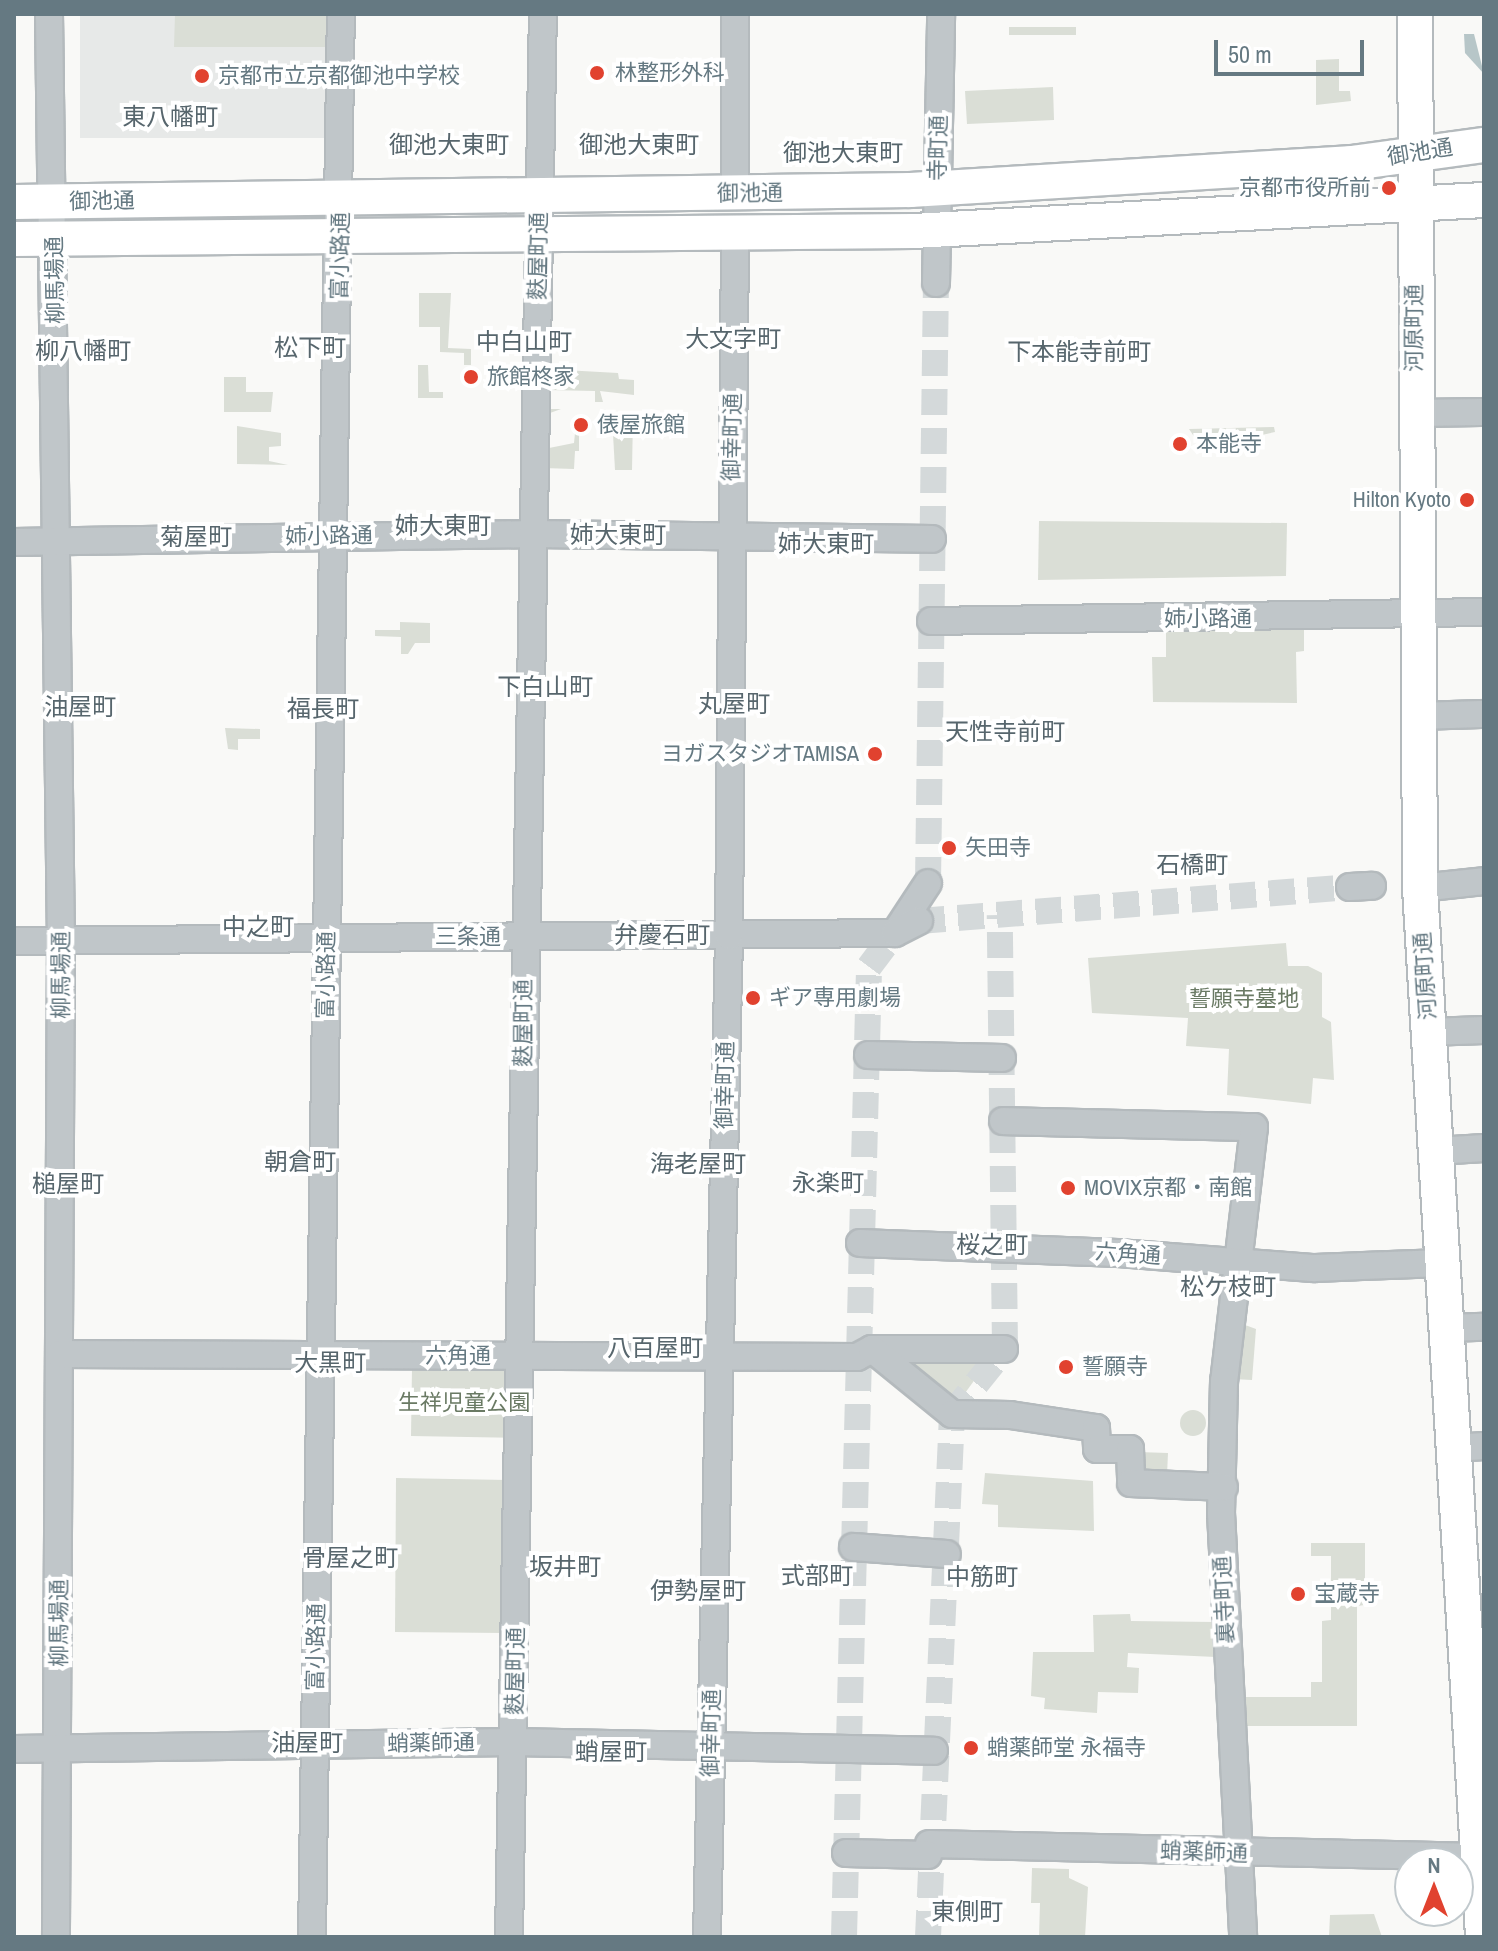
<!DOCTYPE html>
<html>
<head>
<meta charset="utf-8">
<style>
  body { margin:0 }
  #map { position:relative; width:1498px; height:1951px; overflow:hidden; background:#f9f9f7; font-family:"Archivo Narrow","Noto Sans JP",sans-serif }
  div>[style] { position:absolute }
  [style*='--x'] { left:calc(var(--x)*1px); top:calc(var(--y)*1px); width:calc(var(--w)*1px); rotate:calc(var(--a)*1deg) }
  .built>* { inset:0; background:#e7e9e8 }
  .green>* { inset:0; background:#daded6 }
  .round { border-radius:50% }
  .water>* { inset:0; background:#b7c6c8 }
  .minor-tunnel>* { height:26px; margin-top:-13px; transform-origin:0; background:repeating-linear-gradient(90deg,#d4d9da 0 26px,transparent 0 39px) }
  .roads { filter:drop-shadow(2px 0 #b4babd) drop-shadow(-2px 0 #b4babd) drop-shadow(0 2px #b4babd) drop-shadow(0 -2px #b4babd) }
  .minor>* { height:26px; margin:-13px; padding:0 13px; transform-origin:13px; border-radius:13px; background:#c0c6c9 }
  .major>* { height:34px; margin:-17px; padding:0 17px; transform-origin:17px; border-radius:17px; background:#fff }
  .dots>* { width:22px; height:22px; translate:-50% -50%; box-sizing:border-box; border:4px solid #fff; border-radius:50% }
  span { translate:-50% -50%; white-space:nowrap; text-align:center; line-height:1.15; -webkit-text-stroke:8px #fff; paint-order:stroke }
  .poi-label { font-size:22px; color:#657982 }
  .left { translate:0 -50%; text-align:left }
  .right { translate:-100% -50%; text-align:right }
  .street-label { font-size:22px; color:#657982 }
  .park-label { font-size:22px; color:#6a7a64 }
  .neighbourhood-label { font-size:24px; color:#57666d }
  .frame { position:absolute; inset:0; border:16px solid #657982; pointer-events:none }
  .north { position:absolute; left:1394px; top:1847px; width:80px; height:80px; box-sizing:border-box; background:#fff; border:2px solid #c1c9cd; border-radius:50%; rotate:0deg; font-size:22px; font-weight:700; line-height:32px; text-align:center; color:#657982 }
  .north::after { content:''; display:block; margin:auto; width:28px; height:36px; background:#e1422f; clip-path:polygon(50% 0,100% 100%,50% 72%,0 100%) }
  .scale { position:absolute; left:1214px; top:40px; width:150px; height:36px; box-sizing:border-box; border:4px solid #657982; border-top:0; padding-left:10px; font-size:24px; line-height:28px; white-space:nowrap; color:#657982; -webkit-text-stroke:6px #fff; paint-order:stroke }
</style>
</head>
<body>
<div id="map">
  <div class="built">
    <i style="clip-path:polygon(80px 14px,325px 14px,325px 138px,80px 138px)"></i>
  </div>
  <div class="green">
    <i style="clip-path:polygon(175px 14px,327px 14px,327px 47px,174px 47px)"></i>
    <i style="clip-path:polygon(1009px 27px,1076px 27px,1076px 35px,1009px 35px)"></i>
    <i style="clip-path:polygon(1339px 59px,1339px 91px,1350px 91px,1351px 101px,1316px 105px,1316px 60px)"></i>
    <i style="clip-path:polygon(1053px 87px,1054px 120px,967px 124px,965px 91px)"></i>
    <i style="clip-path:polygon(419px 293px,451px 293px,448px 348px,471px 349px,471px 365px,464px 365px,464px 353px,440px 352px,440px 327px,419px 327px)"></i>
    <i style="clip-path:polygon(418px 365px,428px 365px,429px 392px,443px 392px,443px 398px,418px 398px)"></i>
    <i style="clip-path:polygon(564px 370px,618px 373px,619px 379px,634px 380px,634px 395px,600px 391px,603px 402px,595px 402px,595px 391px,547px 390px,547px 409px,561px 409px,550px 413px,549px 448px,574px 443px,575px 433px,579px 434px,579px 451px,575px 451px,574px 469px,543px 468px,545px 384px,564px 384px)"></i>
    <i style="clip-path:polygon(224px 377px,246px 377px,246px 392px,273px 392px,271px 412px,224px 412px)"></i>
    <i style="clip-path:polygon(612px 416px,633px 416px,632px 470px,615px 470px)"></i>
    <i style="clip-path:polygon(237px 426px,281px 433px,281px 446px,269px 447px,269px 461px,288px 465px,237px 464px)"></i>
    <i style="clip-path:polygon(1274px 427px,1275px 432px,1248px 438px,1195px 438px,1189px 429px)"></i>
    <i style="clip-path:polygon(1039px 521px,1287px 523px,1286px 576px,1038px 580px)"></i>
    <i style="clip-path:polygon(400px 622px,430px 623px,430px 643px,415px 643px,408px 654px,401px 654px,401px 637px,375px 636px,375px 630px,400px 630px)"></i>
    <i style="clip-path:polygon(1304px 629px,1304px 651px,1296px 652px,1297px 703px,1153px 702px,1152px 657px,1166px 657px,1166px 630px)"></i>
    <i style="clip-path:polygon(225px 728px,260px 729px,260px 739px,238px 739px,238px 750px,228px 749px)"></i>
    <i style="clip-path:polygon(1286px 943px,1288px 966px,1308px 966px,1322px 973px,1322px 1017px,1331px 1022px,1334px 1080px,1313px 1078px,1311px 1104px,1227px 1095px,1229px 1049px,1186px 1046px,1188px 1018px,1092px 1013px,1088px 958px)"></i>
    <i style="clip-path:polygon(1237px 1322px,1256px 1329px,1252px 1380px,1233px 1379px)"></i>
    <i style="clip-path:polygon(897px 1356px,992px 1356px,952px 1411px)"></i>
    <i style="clip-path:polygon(412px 1368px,518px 1370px,517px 1438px,411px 1436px)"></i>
    <i class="round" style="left:1180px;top:1410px;width:26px;height:26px"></i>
    <i style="clip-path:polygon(1138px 1452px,1168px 1453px,1167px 1475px,1138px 1474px)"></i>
    <i style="clip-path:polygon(985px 1473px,1093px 1481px,1094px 1531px,998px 1527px,998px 1505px,982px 1504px)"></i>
    <i style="clip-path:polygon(396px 1478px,507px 1480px,504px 1633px,395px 1632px)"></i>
    <i style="clip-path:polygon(1311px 1543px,1365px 1543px,1365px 1605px,1357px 1606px,1357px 1726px,1241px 1726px,1241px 1697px,1311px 1697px,1311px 1682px,1322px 1682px,1322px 1621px,1331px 1620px,1331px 1556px,1311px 1556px)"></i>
    <i style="clip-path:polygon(1130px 1614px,1131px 1621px,1215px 1622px,1216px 1657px,1128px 1653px,1127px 1667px,1139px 1668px,1138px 1693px,1098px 1692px,1097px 1713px,1044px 1709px,1045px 1698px,1031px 1696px,1033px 1652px,1094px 1652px,1093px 1615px)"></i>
    <i style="clip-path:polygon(1032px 1868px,1069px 1869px,1069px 1878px,1088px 1887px,1085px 1937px,1039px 1937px,1040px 1903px,1031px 1903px)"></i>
    <i style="clip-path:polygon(1374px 1914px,1382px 1937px,1329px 1937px,1330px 1915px)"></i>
  </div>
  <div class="water">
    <i style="clip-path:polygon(1464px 34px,1474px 34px,1484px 74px,1465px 53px)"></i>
  </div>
  <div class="minor-tunnel">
    <i style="--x:928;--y:883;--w:600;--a:-89.24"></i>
    <i style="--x:919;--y:921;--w:432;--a:-4.5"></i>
    <i style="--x:844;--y:1937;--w:970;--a:-88.52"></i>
    <i style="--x:869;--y:967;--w:26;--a:-53"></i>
    <i style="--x:928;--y:1937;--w:524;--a:-87.37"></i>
    <i style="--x:952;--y:1414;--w:85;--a:-51.2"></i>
    <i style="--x:1005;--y:1348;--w:433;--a:-90.7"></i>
  </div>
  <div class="roads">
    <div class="minor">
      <i style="--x:49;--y:14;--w:927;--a:89.26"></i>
      <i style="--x:61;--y:941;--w:996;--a:90.29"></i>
      <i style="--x:735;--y:14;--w:179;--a:90"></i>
      <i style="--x:936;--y:283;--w:269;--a:-88.9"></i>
      <i style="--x:1414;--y:413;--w:70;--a:-0.8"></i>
      <i style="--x:14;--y:542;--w:519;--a:-0.88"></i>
      <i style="--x:533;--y:534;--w:399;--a:0.7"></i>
      <i style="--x:931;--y:621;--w:553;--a:-0.93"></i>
      <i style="--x:1416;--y:716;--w:68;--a:-1.7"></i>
      <i style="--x:1350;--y:887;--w:22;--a:-3"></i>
      <i style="--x:1420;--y:888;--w:64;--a:-6.2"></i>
      <i style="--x:897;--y:930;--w:56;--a:-56.6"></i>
      <i style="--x:14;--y:941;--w:881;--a:-0.52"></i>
      <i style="--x:895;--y:933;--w:27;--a:-27"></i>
      <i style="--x:1428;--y:1032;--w:56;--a:-2"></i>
      <i style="--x:868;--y:1055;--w:134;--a:1.3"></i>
      <i style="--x:1003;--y:1121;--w:251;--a:1.4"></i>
      <i style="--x:1254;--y:1127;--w:256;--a:96.7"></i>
      <i style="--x:1224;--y:1381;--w:132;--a:91.3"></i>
      <i style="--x:1221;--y:1513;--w:425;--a:87"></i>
      <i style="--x:1436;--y:1151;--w:48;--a:-3.6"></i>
      <i style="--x:860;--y:1243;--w:258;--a:2.2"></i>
      <i style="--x:1118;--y:1253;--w:198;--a:4.4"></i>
      <i style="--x:1315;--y:1268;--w:127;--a:-2.3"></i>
      <i style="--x:1446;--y:1328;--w:38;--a:-2"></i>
      <i style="--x:872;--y:1349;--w:132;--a:0"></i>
      <i style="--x:60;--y:1354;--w:797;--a:0.22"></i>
      <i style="--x:857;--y:1357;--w:17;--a:-28"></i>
      <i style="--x:872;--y:1349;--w:103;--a:39.1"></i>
      <i style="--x:952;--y:1414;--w:58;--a:1"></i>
      <i style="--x:1010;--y:1415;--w:87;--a:8.6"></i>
      <i style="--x:1096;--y:1428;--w:21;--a:87"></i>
      <i style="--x:1097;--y:1449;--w:33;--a:0"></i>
      <i style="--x:1130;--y:1449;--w:34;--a:88"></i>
      <i style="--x:1131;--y:1483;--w:93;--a:2.5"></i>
      <i style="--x:1454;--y:1448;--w:30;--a:-4"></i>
      <i style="--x:853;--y:1547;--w:94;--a:4.3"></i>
      <i style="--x:14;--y:1749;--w:500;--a:-0.8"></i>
      <i style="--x:514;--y:1742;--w:420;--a:1.2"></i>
      <i style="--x:929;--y:1844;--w:550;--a:1.35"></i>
      <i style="--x:846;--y:1853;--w:82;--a:1.4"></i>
      <i style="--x:312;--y:1937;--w:1923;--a:-89.14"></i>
      <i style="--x:509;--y:1937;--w:1923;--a:-88.99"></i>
      <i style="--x:707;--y:1937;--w:1001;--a:-88.74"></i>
      <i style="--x:729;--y:936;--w:702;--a:-89.51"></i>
    </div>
    <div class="major">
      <i style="--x:1415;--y:14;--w:874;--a:89.67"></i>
      <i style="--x:1420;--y:888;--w:1051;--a:86.56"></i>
      <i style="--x:14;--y:202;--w:897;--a:-0.77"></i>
      <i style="--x:911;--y:190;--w:442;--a:-3.5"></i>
      <i style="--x:1352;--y:163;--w:133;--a:-7.8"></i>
      <i style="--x:14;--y:239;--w:899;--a:-0.51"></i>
      <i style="--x:913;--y:231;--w:572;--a:-3.11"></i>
    </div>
  </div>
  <div class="dots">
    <i style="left:597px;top:73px;background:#e1422f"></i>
    <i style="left:202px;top:76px;background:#e1422f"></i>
    <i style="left:1389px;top:188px;background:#e1422f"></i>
    <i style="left:471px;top:377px;background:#e1422f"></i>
    <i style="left:581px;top:425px;background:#e1422f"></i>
    <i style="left:1180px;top:444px;background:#e1422f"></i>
    <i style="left:1467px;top:500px;background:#e1422f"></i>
    <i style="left:875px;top:754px;background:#e1422f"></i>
    <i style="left:949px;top:848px;background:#e1422f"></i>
    <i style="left:753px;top:998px;background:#e1422f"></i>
    <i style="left:1068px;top:1188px;background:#e1422f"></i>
    <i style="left:1066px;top:1367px;background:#e1422f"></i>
    <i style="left:1298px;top:1594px;background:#e1422f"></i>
    <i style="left:971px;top:1748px;background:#e1422f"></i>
  </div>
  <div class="poi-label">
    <span class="left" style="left:615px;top:73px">林整形外科</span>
    <span class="left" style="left:218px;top:76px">京都市立京都御池中学校</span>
    <span class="right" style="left:1371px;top:188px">京都市役所前</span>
    <span class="left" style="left:487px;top:377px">旅館柊家</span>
    <span class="left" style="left:597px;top:425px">俵屋旅館</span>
    <span class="left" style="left:1196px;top:444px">本能寺</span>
    <span class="right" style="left:1451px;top:500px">Hilton Kyoto</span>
    <span class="right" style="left:859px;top:754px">ヨガスタジオTAMISA</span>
    <span class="left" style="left:965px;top:848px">矢田寺</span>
    <span class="left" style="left:769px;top:998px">ギア専用劇場</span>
    <span class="left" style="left:1084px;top:1188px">MOVIX京都・南館</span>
    <span class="left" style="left:1082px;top:1367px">誓願寺</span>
    <span class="left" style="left:1314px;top:1594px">宝蔵寺</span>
    <span class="left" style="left:987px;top:1748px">蛸薬師堂 永福寺</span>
  </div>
  <div class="street-label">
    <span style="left:938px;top:148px;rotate:-89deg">寺町通</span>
    <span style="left:1420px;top:152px;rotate:-9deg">御池通</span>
    <span style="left:750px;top:193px;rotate:-1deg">御池通</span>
    <span style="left:102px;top:201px;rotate:-1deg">御池通</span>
    <span style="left:340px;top:256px;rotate:-89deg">富小路通</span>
    <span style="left:538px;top:256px;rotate:-89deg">麩屋町通</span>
    <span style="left:55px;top:280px;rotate:-91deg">柳馬場通</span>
    <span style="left:1414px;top:328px;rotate:-90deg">河原町通</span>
    <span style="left:732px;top:437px;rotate:-89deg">御幸町通</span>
    <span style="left:329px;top:536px;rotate:-1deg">姉小路通</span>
    <span style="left:1208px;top:619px">姉小路通</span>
    <span style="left:468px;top:937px">三条通</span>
    <span style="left:61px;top:975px;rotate:-90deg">柳馬場通</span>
    <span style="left:326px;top:975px;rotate:-89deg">富小路通</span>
    <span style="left:1425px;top:976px;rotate:-94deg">河原町通</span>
    <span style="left:523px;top:1023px;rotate:-90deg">麩屋町通</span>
    <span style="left:725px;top:1085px;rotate:-89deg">御幸町通</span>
    <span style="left:1128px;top:1254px;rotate:4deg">六角通</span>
    <span style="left:458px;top:1356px">六角通</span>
    <span style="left:1224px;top:1600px;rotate:-93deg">裏寺町通</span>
    <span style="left:59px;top:1623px;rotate:-90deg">柳馬場通</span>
    <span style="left:316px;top:1647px;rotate:-89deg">富小路通</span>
    <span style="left:515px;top:1671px;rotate:-89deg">麩屋町通</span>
    <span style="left:711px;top:1733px;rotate:-89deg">御幸町通</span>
    <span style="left:431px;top:1743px;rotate:-1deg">蛸薬師通</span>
    <span style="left:1204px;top:1852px;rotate:2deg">蛸薬師通</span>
  </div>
  <div class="park-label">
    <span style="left:1244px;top:999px">誓願寺墓地</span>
    <span style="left:464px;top:1403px">生祥児童公園</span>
  </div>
  <div class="neighbourhood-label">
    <span style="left:170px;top:117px">東八幡町</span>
    <span style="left:449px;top:145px">御池大東町</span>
    <span style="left:639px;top:145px">御池大東町</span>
    <span style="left:843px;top:153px">御池大東町</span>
    <span style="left:733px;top:339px">大文字町</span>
    <span style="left:524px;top:342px">中白山町</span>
    <span style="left:310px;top:348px">松下町</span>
    <span style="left:83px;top:351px">柳八幡町</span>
    <span style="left:1079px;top:352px">下本能寺前町</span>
    <span style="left:443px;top:526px">姉大東町</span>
    <span style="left:618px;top:535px">姉大東町</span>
    <span style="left:196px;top:537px">菊屋町</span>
    <span style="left:826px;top:544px">姉大東町</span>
    <span style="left:545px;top:687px">下白山町</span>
    <span style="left:734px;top:704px">丸屋町</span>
    <span style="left:80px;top:707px">油屋町</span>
    <span style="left:323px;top:709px">福長町</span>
    <span style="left:1005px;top:732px">天性寺前町</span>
    <span style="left:1192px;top:865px">石橋町</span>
    <span style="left:258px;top:927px">中之町</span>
    <span style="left:662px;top:935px">弁慶石町</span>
    <span style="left:300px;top:1162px">朝倉町</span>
    <span style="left:698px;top:1164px">海老屋町</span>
    <span style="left:828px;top:1183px">永楽町</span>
    <span style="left:68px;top:1184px">槌屋町</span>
    <span style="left:992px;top:1245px">桜之町</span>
    <span style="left:1228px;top:1287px">松ケ枝町</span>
    <span style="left:655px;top:1348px">八百屋町</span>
    <span style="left:330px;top:1363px">大黒町</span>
    <span style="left:350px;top:1558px">骨屋之町</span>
    <span style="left:565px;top:1567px">坂井町</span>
    <span style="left:817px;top:1576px">式部町</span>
    <span style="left:982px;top:1577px">中筋町</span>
    <span style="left:698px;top:1591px">伊勢屋町</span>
    <span style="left:307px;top:1743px">油屋町</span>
    <span style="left:611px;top:1752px">蛸屋町</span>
    <span style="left:967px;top:1912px">東側町</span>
  </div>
  <div class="frame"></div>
  <div class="north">N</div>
  <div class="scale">50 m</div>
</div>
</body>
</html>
